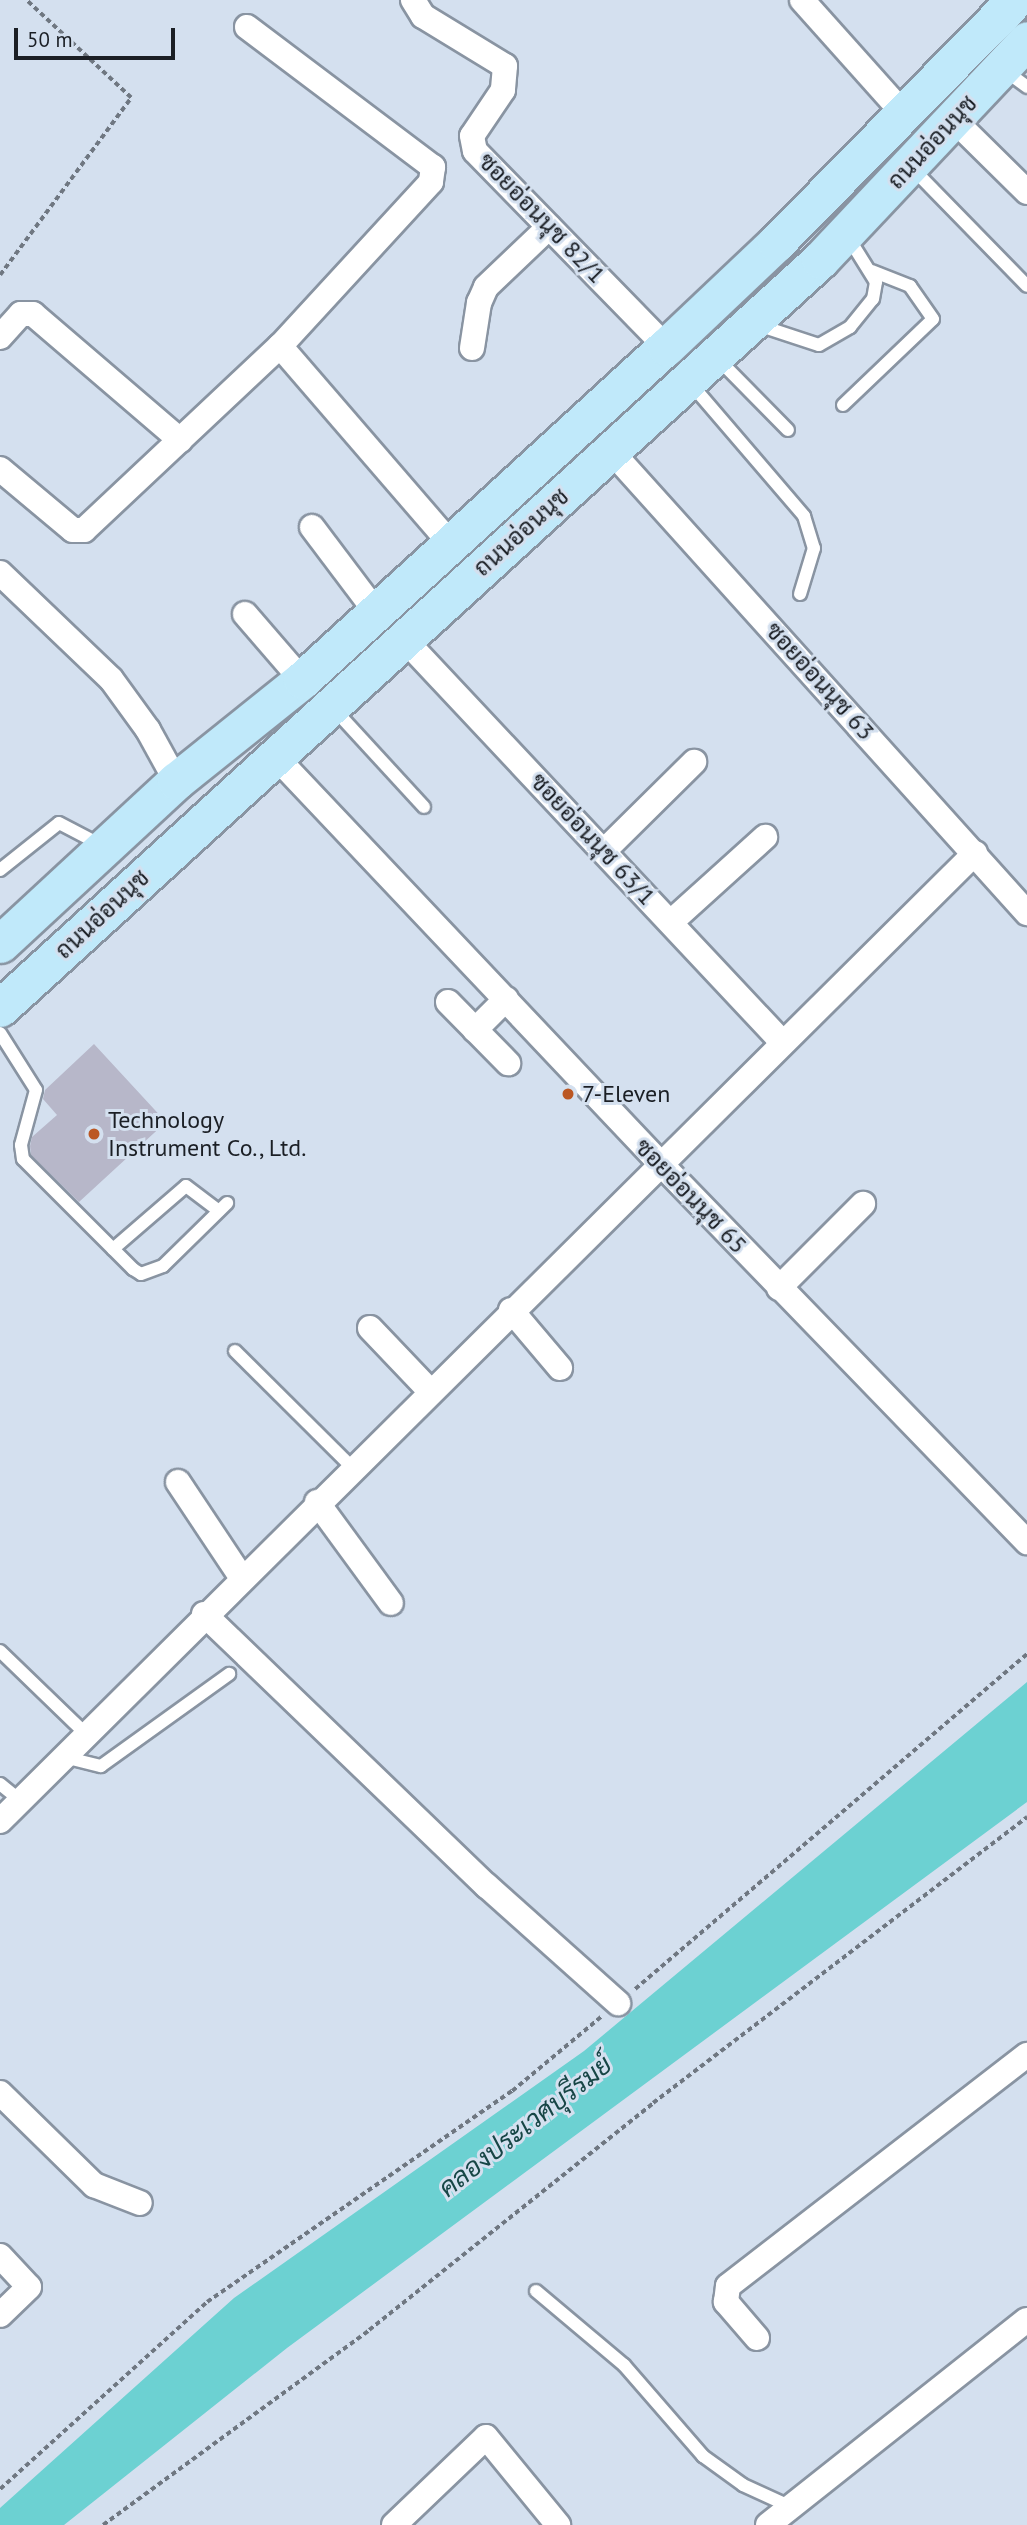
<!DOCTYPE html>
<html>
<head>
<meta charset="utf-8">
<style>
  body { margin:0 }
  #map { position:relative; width:1027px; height:2525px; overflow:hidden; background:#d4e0ef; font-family:"PT Sans",Sarabun,sans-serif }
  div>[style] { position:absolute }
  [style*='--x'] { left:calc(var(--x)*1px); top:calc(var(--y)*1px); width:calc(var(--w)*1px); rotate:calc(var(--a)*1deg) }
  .water>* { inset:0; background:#6cd1d2 }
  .building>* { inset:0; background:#b7b7c9 }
  .path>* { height:3.5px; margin-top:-1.75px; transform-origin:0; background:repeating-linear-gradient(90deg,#6f7781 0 5px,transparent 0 8.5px) }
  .roads { filter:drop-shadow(2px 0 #8994a2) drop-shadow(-2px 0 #8994a2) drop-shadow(0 2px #8994a2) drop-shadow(0 -2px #8994a2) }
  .lane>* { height:12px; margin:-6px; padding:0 6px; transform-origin:6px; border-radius:6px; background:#fff }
  .street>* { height:24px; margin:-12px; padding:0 12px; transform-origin:12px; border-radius:12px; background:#fff }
  .primary>* { height:37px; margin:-18.5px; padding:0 18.5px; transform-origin:18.5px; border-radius:18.5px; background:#c0e9fa }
  .dots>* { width:19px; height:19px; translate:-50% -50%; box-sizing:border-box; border:4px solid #d4e0ef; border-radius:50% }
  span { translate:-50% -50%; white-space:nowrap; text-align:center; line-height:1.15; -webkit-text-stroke:6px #d4e0ef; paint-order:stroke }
  .street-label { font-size:24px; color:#1b1f25 }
  .poi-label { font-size:24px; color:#1b1f25 }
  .left { translate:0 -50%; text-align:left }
  .water-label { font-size:26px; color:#174646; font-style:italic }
  .scale { position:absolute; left:14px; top:28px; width:161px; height:32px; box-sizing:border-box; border:4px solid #1b1f25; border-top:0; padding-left:9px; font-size:21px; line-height:24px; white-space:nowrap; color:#1b1f25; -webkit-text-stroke:5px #d4e0ef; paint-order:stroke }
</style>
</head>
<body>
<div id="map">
  <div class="water">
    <i style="clip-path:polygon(1027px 1682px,1027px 1802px,287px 2348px,64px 2525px,0 2525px,0 2508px,234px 2298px,584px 2051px)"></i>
  </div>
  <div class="building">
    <i style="clip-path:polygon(94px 1044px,166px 1122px,79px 1202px,31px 1155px,30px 1146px,32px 1137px,57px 1115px,43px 1099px,45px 1090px)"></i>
  </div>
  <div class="path">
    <i style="--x:0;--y:275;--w:220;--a:-53.5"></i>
    <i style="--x:131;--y:98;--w:144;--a:-137"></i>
    <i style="--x:635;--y:1989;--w:516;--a:-40.52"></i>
    <i style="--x:0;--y:2489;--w:279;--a:-42.1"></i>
    <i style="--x:207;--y:2302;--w:371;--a:-34.7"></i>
    <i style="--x:512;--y:2091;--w:117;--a:-39.8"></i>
    <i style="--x:103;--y:2525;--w:330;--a:-36.2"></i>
    <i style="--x:369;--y:2330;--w:364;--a:-38.6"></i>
    <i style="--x:653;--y:2103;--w:471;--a:-37.4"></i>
  </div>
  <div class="roads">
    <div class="lane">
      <i style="--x:1004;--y:70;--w:29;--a:36"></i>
      <i style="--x:911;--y:167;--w:166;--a:45.7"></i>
      <i style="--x:758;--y:325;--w:64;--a:18.2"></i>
      <i style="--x:819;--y:345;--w:36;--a:-30"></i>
      <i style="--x:850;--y:327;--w:36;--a:-51"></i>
      <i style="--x:873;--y:299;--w:17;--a:-80"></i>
      <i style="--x:876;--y:282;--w:53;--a:-121.9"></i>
      <i style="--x:717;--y:358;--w:101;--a:45.4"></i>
      <i style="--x:691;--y:384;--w:174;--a:49.4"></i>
      <i style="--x:804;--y:516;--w:34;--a:73"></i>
      <i style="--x:814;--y:548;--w:48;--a:106.9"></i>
      <i style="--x:843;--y:405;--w:124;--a:-43.7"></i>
      <i style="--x:933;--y:319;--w:40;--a:-124.9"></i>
      <i style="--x:910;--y:286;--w:41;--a:-158.5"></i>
      <i style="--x:334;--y:709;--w:133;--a:47.4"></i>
      <i style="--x:0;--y:870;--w:75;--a:-38.5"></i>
      <i style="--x:59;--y:823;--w:47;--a:27.6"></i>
      <i style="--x:0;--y:1033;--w:67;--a:57.7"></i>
      <i style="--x:36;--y:1090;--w:57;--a:105.3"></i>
      <i style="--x:21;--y:1145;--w:14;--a:82"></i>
      <i style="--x:23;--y:1159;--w:156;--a:45"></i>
      <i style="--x:133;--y:1269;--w:9;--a:32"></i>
      <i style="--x:141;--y:1274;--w:23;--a:-20"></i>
      <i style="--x:163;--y:1266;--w:90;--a:-44.5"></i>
      <i style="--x:113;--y:1249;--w:96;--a:-40.8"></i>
      <i style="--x:186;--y:1186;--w:41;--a:37.1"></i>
      <i style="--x:235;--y:1351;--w:165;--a:44.8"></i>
      <i style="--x:0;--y:1651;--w:120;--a:44"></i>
      <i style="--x:64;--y:1757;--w:38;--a:14"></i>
      <i style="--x:101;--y:1766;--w:158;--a:-35.7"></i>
      <i style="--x:0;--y:1784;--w:26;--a:39"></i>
      <i style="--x:536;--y:2291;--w:115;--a:40.1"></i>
      <i style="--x:624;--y:2365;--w:121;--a:49"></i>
      <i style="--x:703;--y:2456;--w:49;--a:35.9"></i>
      <i style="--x:743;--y:2485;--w:53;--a:24.6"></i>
    </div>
    <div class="street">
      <i style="--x:413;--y:0;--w:19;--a:58"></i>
      <i style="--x:423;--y:16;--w:96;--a:31.4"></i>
      <i style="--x:505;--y:66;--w:24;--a:95"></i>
      <i style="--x:503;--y:90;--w:55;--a:124"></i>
      <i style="--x:472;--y:136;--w:15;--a:79"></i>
      <i style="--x:475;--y:151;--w:274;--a:45.7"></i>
      <i style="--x:802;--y:0;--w:154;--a:48.2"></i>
      <i style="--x:247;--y:27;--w:233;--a:37"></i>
      <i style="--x:433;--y:167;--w:15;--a:98"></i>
      <i style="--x:431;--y:182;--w:223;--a:132.6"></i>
      <i style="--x:280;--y:346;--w:262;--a:49.2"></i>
      <i style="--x:953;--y:119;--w:104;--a:44.6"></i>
      <i style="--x:0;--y:337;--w:31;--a:-48"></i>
      <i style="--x:21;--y:314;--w:12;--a:0"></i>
      <i style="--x:33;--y:314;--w:194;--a:40.6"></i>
      <i style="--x:472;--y:348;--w:46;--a:-81.2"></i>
      <i style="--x:479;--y:303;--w:17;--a:-66"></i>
      <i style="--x:486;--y:287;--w:87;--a:-43.6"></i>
      <i style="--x:611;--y:451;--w:622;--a:48"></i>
      <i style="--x:0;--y:469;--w:95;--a:39.9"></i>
      <i style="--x:73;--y:530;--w:11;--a:0"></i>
      <i style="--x:84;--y:530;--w:269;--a:-43.2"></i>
      <i style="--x:312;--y:527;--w:106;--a:53"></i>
      <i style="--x:0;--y:573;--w:153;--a:43.7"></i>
      <i style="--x:111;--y:679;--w:63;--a:54"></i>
      <i style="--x:148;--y:730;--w:58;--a:61.2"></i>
      <i style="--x:245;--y:614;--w:87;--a:49.2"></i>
      <i style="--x:403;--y:638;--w:553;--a:46.83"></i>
      <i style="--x:274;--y:755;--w:562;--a:46.59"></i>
      <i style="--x:660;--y:1163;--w:528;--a:45.92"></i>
      <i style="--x:604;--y:851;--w:127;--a:-44.7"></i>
      <i style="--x:671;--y:922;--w:127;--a:-42.1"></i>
      <i style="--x:448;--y:1002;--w:86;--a:45.5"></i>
      <i style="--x:475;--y:1030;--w:44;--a:-45"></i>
      <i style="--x:779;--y:1288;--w:119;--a:-45"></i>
      <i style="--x:511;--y:1310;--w:76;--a:49.8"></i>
      <i style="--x:370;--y:1328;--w:87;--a:46.4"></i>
      <i style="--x:178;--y:1482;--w:114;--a:56.4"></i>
      <i style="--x:317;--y:1502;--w:125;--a:53.8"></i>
      <i style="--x:204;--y:1614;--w:393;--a:43.9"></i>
      <i style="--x:487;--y:1886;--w:176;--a:41.8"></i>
      <i style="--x:0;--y:1821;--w:1374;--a:-44.79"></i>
      <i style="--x:0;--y:2093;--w:132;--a:44.4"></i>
      <i style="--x:94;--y:2185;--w:49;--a:21.4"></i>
      <i style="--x:0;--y:2256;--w:42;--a:46.9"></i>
      <i style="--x:29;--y:2287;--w:40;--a:136"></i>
      <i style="--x:757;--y:2338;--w:48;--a:-130.7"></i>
      <i style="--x:726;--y:2302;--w:16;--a:-83"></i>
      <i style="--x:728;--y:2286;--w:378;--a:-37.7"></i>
      <i style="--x:394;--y:2525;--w:127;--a:-43.7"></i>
      <i style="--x:486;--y:2437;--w:114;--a:50.7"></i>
      <i style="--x:768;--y:2525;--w:330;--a:-38.4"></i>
    </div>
    <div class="primary">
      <i style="--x:0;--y:944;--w:240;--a:-42.8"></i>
      <i style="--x:176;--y:781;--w:161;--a:-38.7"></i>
      <i style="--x:302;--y:680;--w:493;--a:-42.5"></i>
      <i style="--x:666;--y:347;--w:151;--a:-43.4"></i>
      <i style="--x:776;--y:243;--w:341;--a:-45.5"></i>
      <i style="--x:0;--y:1008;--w:1110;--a:-42.37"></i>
      <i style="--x:820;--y:260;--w:302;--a:-46.7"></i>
    </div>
  </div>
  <div class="dots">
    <i style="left:568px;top:1094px;background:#bb5723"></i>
    <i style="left:94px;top:1134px;background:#bb5723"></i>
  </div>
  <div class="street-label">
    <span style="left:932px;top:142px;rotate:-47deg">ถนนอ่อนนุช</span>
    <span style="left:542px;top:218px;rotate:46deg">ซอยอ่อนนุช 82/1</span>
    <span style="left:521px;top:532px;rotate:-42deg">ถนนอ่อนนุช</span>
    <span style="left:820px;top:681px;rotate:48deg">ซอยอ่อนนุช 63</span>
    <span style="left:593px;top:839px;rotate:47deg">ซอยอ่อนนุช 63/1</span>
    <span style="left:102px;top:914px;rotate:-43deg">ถนนอ่อนนุช</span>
    <span style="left:691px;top:1196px;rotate:46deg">ซอยอ่อนนุช 65</span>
  </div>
  <div class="poi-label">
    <span class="left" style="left:582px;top:1094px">7-Eleven</span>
    <span class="left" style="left:108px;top:1134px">Technology<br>Instrument Co., Ltd.</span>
  </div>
  <div class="water-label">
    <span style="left:525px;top:2126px;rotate:-38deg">คลองประเวศบุรีรมย์</span>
  </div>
  <div class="scale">50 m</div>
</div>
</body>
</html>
